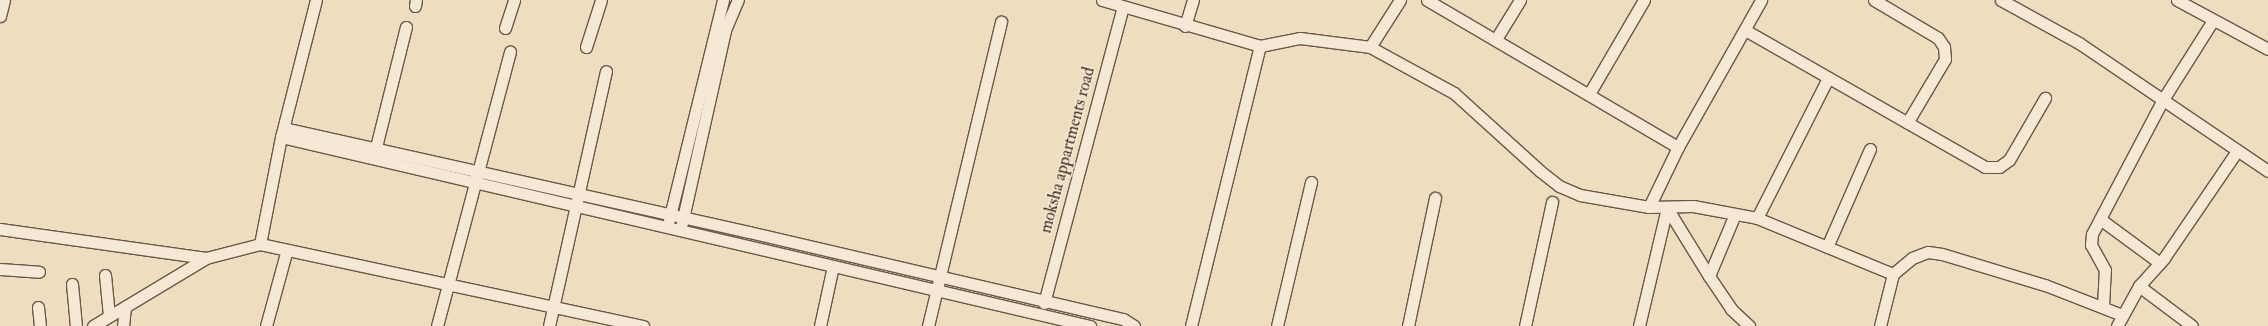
<!DOCTYPE html>
<html>
<head>
<meta charset="utf-8">
<style>
  body { margin:0 }
  #map { position:relative; width:2268px; height:326px; overflow:hidden; background:#efddbf; font-family:"IM FELL Double Pica",serif }
  div>[style] { position:absolute }
  [style*='--x'] { left:calc(var(--x)*1px); top:calc(var(--y)*1px); width:calc(var(--w)*1px); rotate:calc(var(--a)*1deg) }
  .roads { filter:drop-shadow(1px 0 #6a5846) drop-shadow(-1px 0 #6a5846) drop-shadow(0 1px #6a5846) drop-shadow(0 -1px #6a5846) }
  .street>* { height:11px; margin:-5.5px; padding:0 5.5px; transform-origin:5.5px; border-radius:5.5px; background:#f5e9d5 }
  span { translate:-50% -50%; white-space:nowrap; text-align:center; line-height:1.15; -webkit-text-stroke:3px #f5e9d5; paint-order:stroke }
  .street-label { font-size:17px; color:#3e2b1d }
</style>
</head>
<body>
<div id="map">
  <div class="roads">
    <div class="street">
      <i style="--x:1102;--y:0;--w:165;--a:16.2"></i>
      <i style="--x:1260;--y:46;--w:41;--a:-11.3"></i>
      <i style="--x:1300;--y:38;--w:71;--a:7.3"></i>
      <i style="--x:1370;--y:47;--w:96;--a:28.7"></i>
      <i style="--x:1454;--y:93;--w:116;--a:42.2"></i>
      <i style="--x:1540;--y:171;--w:24;--a:38"></i>
      <i style="--x:1559;--y:186;--w:23;--a:23"></i>
      <i style="--x:1580;--y:195;--w:70;--a:9.9"></i>
      <i style="--x:1649;--y:207;--w:44;--a:-1.3"></i>
      <i style="--x:1693;--y:206;--w:65;--a:10.6"></i>
      <i style="--x:1757;--y:218;--w:147;--a:22.4"></i>
      <i style="--x:1893;--y:274;--w:25;--a:-40"></i>
      <i style="--x:1912;--y:258;--w:17;--a:-21"></i>
      <i style="--x:1928;--y:252;--w:14;--a:8"></i>
      <i style="--x:1942;--y:254;--w:108;--a:16.8"></i>
      <i style="--x:2045;--y:285;--w:83;--a:21.3"></i>
      <i style="--x:1427;--y:0;--w:291;--a:30.4"></i>
      <i style="--x:1874;--y:0;--w:74;--a:30.7"></i>
      <i style="--x:1938;--y:38;--w:11;--a:56"></i>
      <i style="--x:1944;--y:47;--w:12;--a:85"></i>
      <i style="--x:1945;--y:59;--w:74;--a:120.7"></i>
      <i style="--x:2001;--y:0;--w:89;--a:28.9"></i>
      <i style="--x:2079;--y:43;--w:228;--a:34.1"></i>
      <i style="--x:2177;--y:0;--w:103;--a:28.3"></i>
      <i style="--x:415;--y:6;--w:6;--a:-81"></i>
      <i style="--x:0;--y:16;--w:16;--a:-76"></i>
      <i style="--x:1185;--y:26;--w:27;--a:-73"></i>
      <i style="--x:505;--y:28;--w:29;--a:-72"></i>
      <i style="--x:1745;--y:30;--w:276;--a:29.7"></i>
      <i style="--x:1985;--y:167;--w:14;--a:0"></i>
      <i style="--x:1999;--y:167;--w:12;--a:-35"></i>
      <i style="--x:2009;--y:160;--w:72;--a:-59.9"></i>
      <i style="--x:1496;--y:39;--w:46;--a:-58.4"></i>
      <i style="--x:586;--y:47;--w:49;--a:-72.3"></i>
      <i style="--x:1370;--y:47;--w:56;--a:-57.4"></i>
      <i style="--x:1589;--y:94;--w:109;--a:-59.7"></i>
      <i style="--x:284;--y:128;--w:476;--a:12.6"></i>
      <i style="--x:749;--y:232;--w:384;--a:13.1"></i>
      <i style="--x:1123;--y:319;--w:13;--a:32"></i>
      <i style="--x:281;--y:137;--w:831;--a:13.15"></i>
      <i style="--x:374;--y:155;--w:132;--a:-76"></i>
      <i style="--x:1649;--y:207;--w:67;--a:-64.2"></i>
      <i style="--x:1678;--y:147;--w:169;--a:-60.5"></i>
      <i style="--x:1667;--y:208;--w:80;--a:58.3"></i>
      <i style="--x:1709;--y:276;--w:67;--a:-67.2"></i>
      <i style="--x:1757;--y:218;--w:157;--a:-63.1"></i>
      <i style="--x:2100;--y:219;--w:74;--a:36.3"></i>
      <i style="--x:669;--y:220;--w:227;--a:-76.2"></i>
      <i style="--x:682;--y:223;--w:198;--a:-77.4"></i>
      <i style="--x:725;--y:30;--w:33;--a:-67"></i>
      <i style="--x:0;--y:229;--w:208;--a:8"></i>
      <i style="--x:260;--y:244;--w:109;--a:-78.9"></i>
      <i style="--x:281;--y:137;--w:141;--a:-75.7"></i>
      <i style="--x:1827;--y:247;--w:107;--a:-66.3"></i>
      <i style="--x:0;--y:269;--w:39;--a:4"></i>
      <i style="--x:105;--y:275;--w:41;--a:84.4"></i>
      <i style="--x:1709;--y:276;--w:40;--a:56"></i>
      <i style="--x:1731;--y:309;--w:25;--a:43"></i>
      <i style="--x:72;--y:284;--w:42;--a:84.6"></i>
      <i style="--x:2139;--y:286;--w:66;--a:37"></i>
      <i style="--x:1044;--y:303;--w:306;--a:-75.1"></i>
      <i style="--x:2103;--y:306;--w:36;--a:-87"></i>
      <i style="--x:2105;--y:270;--w:29;--a:-119"></i>
      <i style="--x:2091;--y:245;--w:11;--a:-85"></i>
      <i style="--x:2092;--y:234;--w:150;--a:-62.2"></i>
      <i style="--x:2162;--y:101;--w:93;--a:-57.7"></i>
      <i style="--x:38;--y:307;--w:19;--a:84"></i>
      <i style="--x:93;--y:326;--w:132;--a:-31"></i>
      <i style="--x:206;--y:258;--w:56;--a:-14.5"></i>
      <i style="--x:260;--y:244;--w:392;--a:12.1"></i>
      <i style="--x:123;--y:326;--w:19;--a:-84"></i>
      <i style="--x:266;--y:326;--w:76;--a:-74.7"></i>
      <i style="--x:437;--y:326;--w:284;--a:-75.1"></i>
      <i style="--x:549;--y:326;--w:261;--a:-77.4"></i>
      <i style="--x:820;--y:326;--w:61;--a:-77.8"></i>
      <i style="--x:928;--y:326;--w:313;--a:-76.5"></i>
      <i style="--x:1191;--y:326;--w:288;--a:-76.2"></i>
      <i style="--x:1277;--y:326;--w:148;--a:-76.7"></i>
      <i style="--x:1408;--y:326;--w:131;--a:-78.1"></i>
      <i style="--x:1525;--y:326;--w:127;--a:-77.7"></i>
      <i style="--x:1639;--y:326;--w:121;--a:-76.7"></i>
      <i style="--x:1880;--y:326;--w:54;--a:-76"></i>
      <i style="--x:2117;--y:326;--w:46;--a:-61.2"></i>
      <i style="--x:2139;--y:286;--w:38;--a:-48"></i>
      <i style="--x:2164;--y:258;--w:130;--a:-55.7"></i>
    </div>
  </div>
  <div class="street-label">
    <span style="left:1067px;top:150px;rotate:-75deg">moksha appartments road</span>
  </div>
</div>
</body>
</html>
